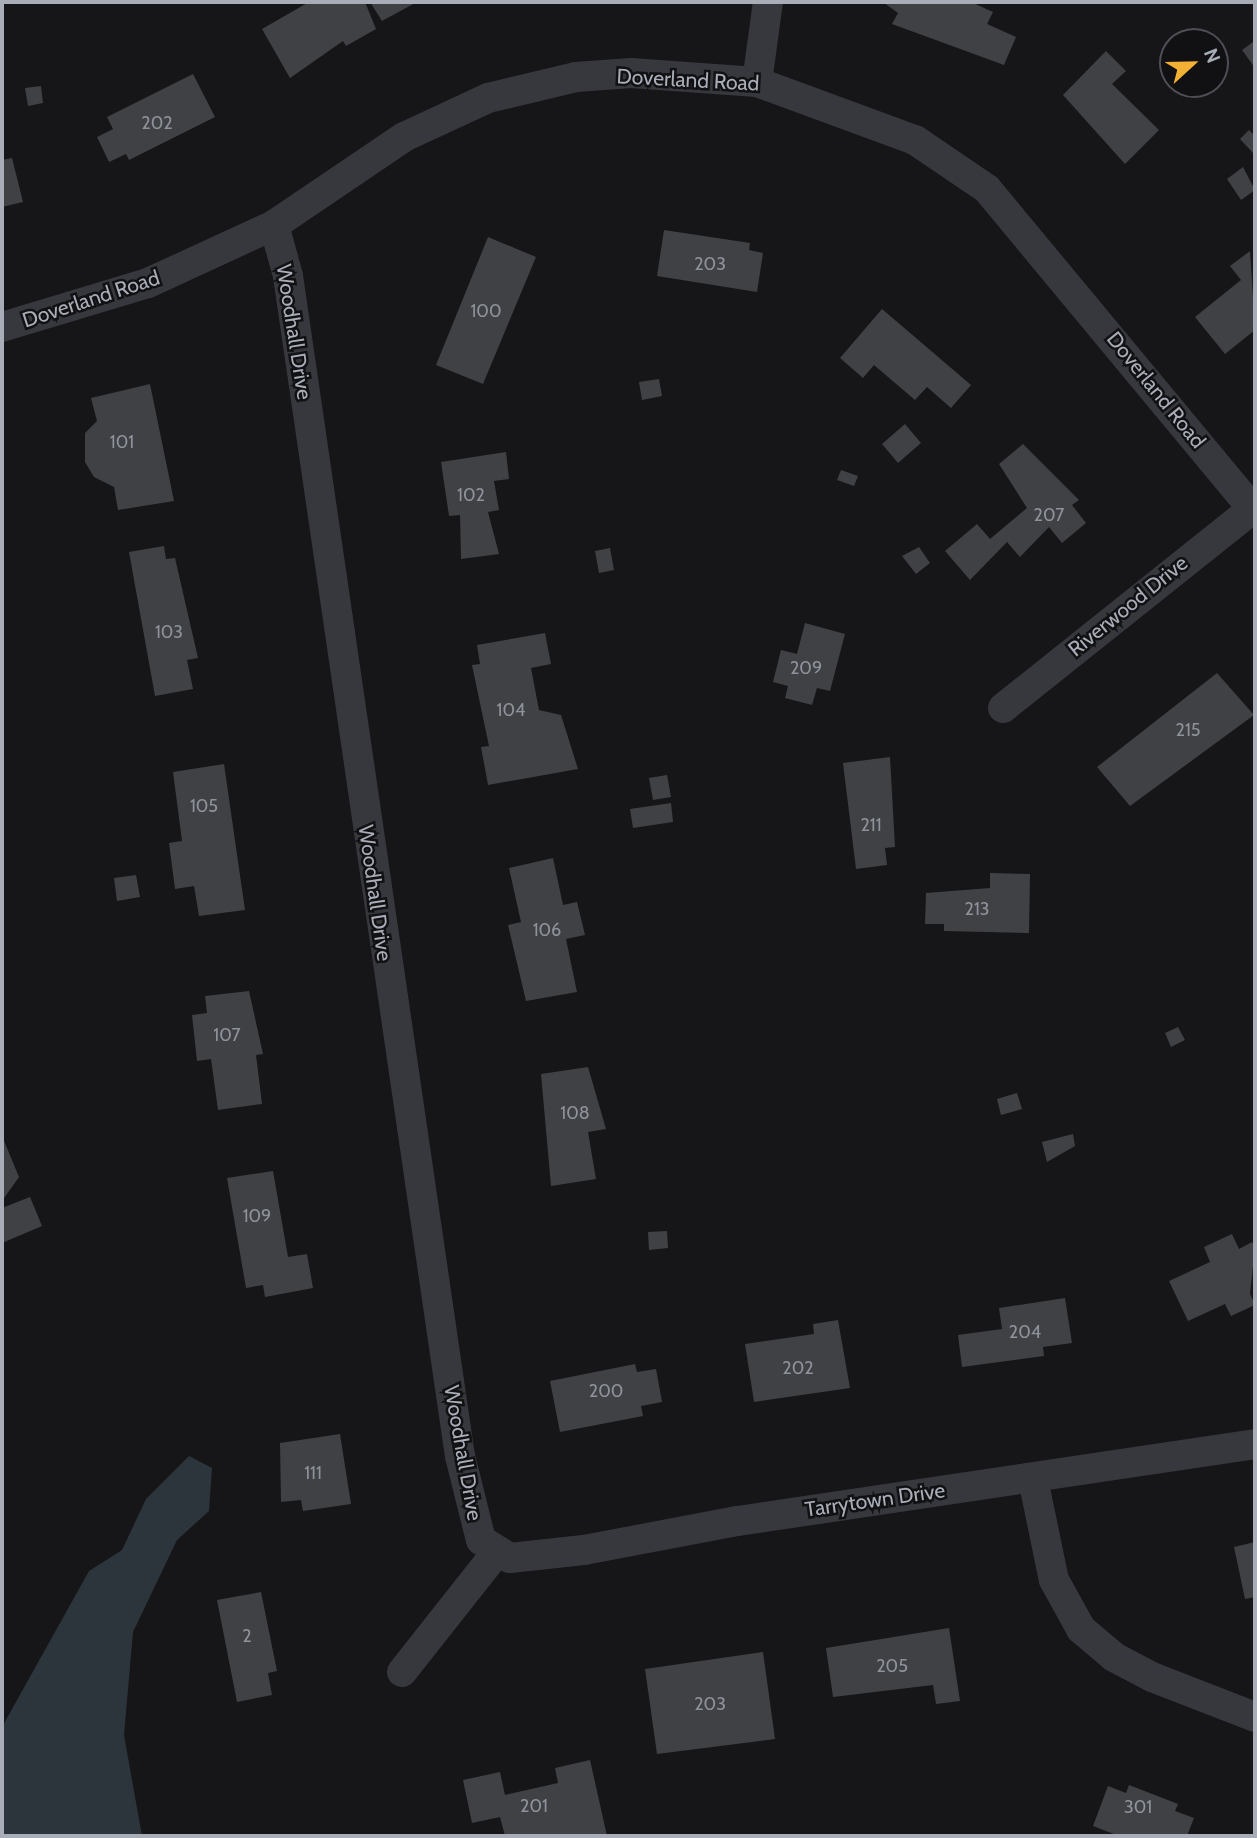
<!DOCTYPE html>
<html>
<head>
<meta charset="utf-8">
<style>
  body { margin:0 }
  #map { position:relative; width:1257px; height:1838px; overflow:hidden; background:#161618; font-family:Cabin,sans-serif }
  div>[style] { position:absolute }
  [style*='--x'] { left:calc(var(--x)*1px); top:calc(var(--y)*1px); width:calc(var(--w)*1px); rotate:calc(var(--a)*1deg) }
  .water>* { inset:0; background:#2c353c }
  .building>* { inset:0; background:#404145 }
  .minor>* { height:30px; margin:-15px; padding:0 15px; transform-origin:15px; border-radius:15px; background:#37383d }
  span { translate:-50% -50%; white-space:nowrap; text-align:center; line-height:1.15; -webkit-text-stroke:5px #111113; paint-order:stroke }
  .number-label { font-size:18px; color:#8e929b }
  .number-label span { -webkit-text-stroke-width:0 }
  .street-label { font-size:21px; color:#a8adb8 }
  .frame { position:absolute; inset:0; border:4px solid #a8adb8; pointer-events:none }
  .north { position:absolute; left:1159px; top:28px; width:70px; height:70px; box-sizing:border-box; background:#111113; border:2px solid #4d4f55; border-radius:50%; rotate:68deg; font-size:19px; font-weight:700; line-height:28px; text-align:center; color:#a8adb8 }
  .north::after { content:''; display:block; margin:auto; width:24px; height:32px; background:#f2b134; clip-path:polygon(50% 0,100% 100%,50% 72%,0 100%) }
</style>
</head>
<body>
<div id="map">
  <div class="water">
    <i style="clip-path:polygon(189px 1456px,212px 1468px,209px 1511px,177px 1540px,133px 1632px,124px 1735px,142px 1836px,2px 1836px,2px 1727px,89px 1571px,122px 1550px,146px 1499px)"></i>
  </div>
  <div class="building">
    <i style="clip-path:polygon(309px 2px,365px 2px,376px 29px,346px 46px,343px 41px,290px 78px,262px 29px)"></i>
    <i style="clip-path:polygon(370px 2px,417px 2px,382px 21px)"></i>
    <i style="clip-path:polygon(883px 2px,971px 2px,993px 12px,987px 24px,1016px 37px,1004px 65px,892px 24px,898px 13px)"></i>
    <i style="clip-path:polygon(1253px 42px,1255px 46px,1255px 68px,1242px 50px)"></i>
    <i style="clip-path:polygon(1106px 51px,1126px 71px,1112px 84px,1159px 130px,1125px 164px,1063px 95px)"></i>
    <i style="clip-path:polygon(193px 74px,215px 117px,129px 160px,126px 154px,109px 162px,97px 137px,113px 129px,107px 117px)"></i>
    <i style="clip-path:polygon(41px 86px,43px 103px,28px 106px,25px 88px)"></i>
    <i style="clip-path:polygon(1249px 130px,1255px 136px,1253px 153px,1240px 139px)"></i>
    <i style="clip-path:polygon(12px 158px,23px 202px,2px 207px,2px 160px)"></i>
    <i style="clip-path:polygon(1243px 167px,1255px 190px,1241px 200px,1227px 179px)"></i>
    <i style="clip-path:polygon(664px 230px,750px 243px,749px 250px,763px 253px,757px 292px,657px 276px)"></i>
    <i style="clip-path:polygon(488px 237px,536px 257px,483px 384px,436px 365px)"></i>
    <i style="clip-path:polygon(1250px 251px,1255px 330px,1225px 354px,1195px 317px,1241px 280px,1230px 266px)"></i>
    <i style="clip-path:polygon(882px 309px,971px 385px,951px 408px,927px 387px,915px 400px,874px 365px,863px 378px,840px 358px)"></i>
    <i style="clip-path:polygon(659px 379px,662px 396px,642px 400px,639px 382px)"></i>
    <i style="clip-path:polygon(150px 384px,174px 501px,118px 510px,114px 487px,94px 477px,85px 462px,85px 433px,97px 421px,91px 398px)"></i>
    <i style="clip-path:polygon(905px 424px,921px 443px,898px 463px,882px 444px)"></i>
    <i style="clip-path:polygon(1023px 444px,1079px 500px,1072px 505px,1086px 523px,1062px 543px,1049px 527px,1020px 557px,1007px 542px,970px 580px,945px 551px,977px 524px,990px 539px,1027px 508px,999px 464px)"></i>
    <i style="clip-path:polygon(506px 452px,509px 479px,494px 481px,499px 510px,488px 512px,499px 554px,461px 559px,460px 515px,449px 516px,441px 462px)"></i>
    <i style="clip-path:polygon(841px 470px,858px 476px,854px 486px,837px 480px)"></i>
    <i style="clip-path:polygon(164px 546px,166px 559px,175px 558px,198px 658px,187px 660px,193px 689px,155px 696px,129px 552px)"></i>
    <i style="clip-path:polygon(919px 547px,930px 563px,916px 574px,902px 556px)"></i>
    <i style="clip-path:polygon(610px 548px,614px 570px,599px 573px,595px 551px)"></i>
    <i style="clip-path:polygon(805px 623px,845px 634px,830px 691px,817px 688px,812px 705px,785px 698px,788px 686px,773px 682px,781px 650px,797px 654px)"></i>
    <i style="clip-path:polygon(545px 633px,551px 664px,531px 668px,539px 710px,561px 715px,578px 769px,488px 785px,481px 747px,489px 746px,472px 665px,480px 664px,477px 645px)"></i>
    <i style="clip-path:polygon(1217px 673px,1254px 715px,1130px 806px,1097px 767px)"></i>
    <i style="clip-path:polygon(890px 757px,895px 847px,885px 848px,887px 865px,856px 869px,843px 763px)"></i>
    <i style="clip-path:polygon(224px 764px,245px 910px,199px 916px,194px 886px,175px 889px,169px 843px,182px 841px,173px 772px)"></i>
    <i style="clip-path:polygon(667px 775px,671px 797px,653px 800px,649px 778px)"></i>
    <i style="clip-path:polygon(671px 803px,673px 822px,633px 828px,630px 809px)"></i>
    <i style="clip-path:polygon(553px 858px,563px 905px,577px 902px,585px 935px,566px 939px,577px 992px,526px 1001px,508px 925px,521px 922px,509px 868px)"></i>
    <i style="clip-path:polygon(990px 873px,1030px 874px,1029px 933px,944px 931px,944px 924px,925px 924px,926px 893px,990px 888px)"></i>
    <i style="clip-path:polygon(136px 875px,140px 897px,117px 901px,114px 878px)"></i>
    <i style="clip-path:polygon(249px 991px,263px 1054px,256px 1055px,262px 1104px,218px 1110px,211px 1059px,197px 1061px,192px 1015px,207px 1013px,205px 996px)"></i>
    <i style="clip-path:polygon(1178px 1027px,1185px 1040px,1171px 1047px,1165px 1033px)"></i>
    <i style="clip-path:polygon(588px 1067px,606px 1129px,588px 1132px,596px 1179px,551px 1186px,541px 1074px)"></i>
    <i style="clip-path:polygon(1017px 1093px,1022px 1109px,1001px 1115px,997px 1099px)"></i>
    <i style="clip-path:polygon(1073px 1134px,1075px 1146px,1047px 1162px,1042px 1142px)"></i>
    <i style="clip-path:polygon(2px 1136px,19px 1177px,2px 1201px)"></i>
    <i style="clip-path:polygon(273px 1171px,288px 1257px,307px 1254px,313px 1288px,265px 1297px,263px 1285px,246px 1288px,227px 1178px)"></i>
    <i style="clip-path:polygon(30px 1197px,42px 1226px,2px 1243px,2px 1208px)"></i>
    <i style="clip-path:polygon(667px 1231px,668px 1248px,649px 1250px,648px 1232px)"></i>
    <i style="clip-path:polygon(1232px 1234px,1239px 1249px,1252px 1242px,1255px 1248px,1250px 1294px,1255px 1305px,1231px 1316px,1225px 1304px,1188px 1321px,1169px 1281px,1210px 1262px,1204px 1247px)"></i>
    <i style="clip-path:polygon(1065px 1298px,1072px 1343px,1043px 1347px,1044px 1356px,962px 1367px,958px 1335px,1002px 1329px,999px 1308px)"></i>
    <i style="clip-path:polygon(838px 1320px,850px 1388px,754px 1402px,745px 1344px,814px 1334px,813px 1324px)"></i>
    <i style="clip-path:polygon(635px 1364px,637px 1372px,656px 1369px,662px 1402px,641px 1406px,643px 1416px,560px 1432px,550px 1381px)"></i>
    <i style="clip-path:polygon(340px 1434px,351px 1504px,303px 1511px,301px 1500px,281px 1502px,280px 1443px)"></i>
    <i style="clip-path:polygon(1255px 1542px,1255px 1597px,1245px 1599px,1234px 1547px)"></i>
    <i style="clip-path:polygon(261px 1592px,277px 1671px,268px 1673px,272px 1695px,237px 1702px,217px 1600px)"></i>
    <i style="clip-path:polygon(949px 1628px,960px 1701px,936px 1704px,933px 1685px,833px 1697px,826px 1648px)"></i>
    <i style="clip-path:polygon(763px 1652px,775px 1739px,657px 1754px,645px 1669px)"></i>
    <i style="clip-path:polygon(590px 1760px,607px 1836px,505px 1836px,500px 1817px,472px 1823px,463px 1780px,500px 1772px,505px 1795px,558px 1783px,555px 1768px)"></i>
    <i style="clip-path:polygon(1129px 1785px,1178px 1804px,1175px 1811px,1194px 1818px,1187px 1836px,1119px 1836px,1093px 1826px,1108px 1786px,1126px 1793px)"></i>
  </div>
  <div class="minor">
    <i style="--x:757;--y:82;--w:81;--a:-82.2"></i>
    <i style="--x:274;--y:225;--w:53;--a:74.6"></i>
    <i style="--x:288;--y:276;--w:1192;--a:81.71"></i>
    <i style="--x:460;--y:1456;--w:87;--a:76"></i>
    <i style="--x:481;--y:1540;--w:34;--a:32"></i>
    <i style="--x:510;--y:1558;--w:74;--a:-6.2"></i>
    <i style="--x:584;--y:1550;--w:157;--a:-10.7"></i>
    <i style="--x:738;--y:1521;--w:523;--a:-8.47"></i>
    <i style="--x:2;--y:327;--w:152;--a:-16.8"></i>
    <i style="--x:148;--y:283;--w:139;--a:-24.7"></i>
    <i style="--x:274;--y:225;--w:157;--a:-34.1"></i>
    <i style="--x:404;--y:137;--w:93;--a:-24.9"></i>
    <i style="--x:488;--y:98;--w:90;--a:-13.4"></i>
    <i style="--x:576;--y:77;--w:55;--a:-4.2"></i>
    <i style="--x:631;--y:73;--w:126;--a:4.1"></i>
    <i style="--x:757;--y:82;--w:168;--a:20.2"></i>
    <i style="--x:915;--y:140;--w:87;--a:34.2"></i>
    <i style="--x:987;--y:189;--w:420;--a:50.3"></i>
    <i style="--x:1003;--y:708;--w:322;--a:-38.6"></i>
    <i style="--x:1033;--y:1479;--w:103;--a:78.3"></i>
    <i style="--x:1054;--y:1580;--w:56;--a:61.1"></i>
    <i style="--x:1081;--y:1629;--w:43;--a:40.3"></i>
    <i style="--x:1114;--y:1657;--w:43;--a:27.8"></i>
    <i style="--x:1152;--y:1677;--w:110;--a:21.2"></i>
    <i style="--x:402;--y:1672;--w:152;--a:-51.7"></i>
  </div>
  <div class="number-label">
    <span style="left:157px;top:123px">202</span>
    <span style="left:710px;top:264px">203</span>
    <span style="left:486px;top:311px">100</span>
    <span style="left:122px;top:442px">101</span>
    <span style="left:471px;top:495px">102</span>
    <span style="left:1049px;top:515px">207</span>
    <span style="left:169px;top:632px">103</span>
    <span style="left:806px;top:668px">209</span>
    <span style="left:511px;top:710px">104</span>
    <span style="left:1188px;top:730px">215</span>
    <span style="left:204px;top:806px">105</span>
    <span style="left:871px;top:825px">211</span>
    <span style="left:977px;top:909px">213</span>
    <span style="left:547px;top:930px">106</span>
    <span style="left:227px;top:1035px">107</span>
    <span style="left:575px;top:1113px">108</span>
    <span style="left:257px;top:1216px">109</span>
    <span style="left:1025px;top:1332px">204</span>
    <span style="left:798px;top:1368px">202</span>
    <span style="left:606px;top:1391px">200</span>
    <span style="left:313px;top:1473px">111</span>
    <span style="left:247px;top:1636px">2</span>
    <span style="left:892px;top:1666px">205</span>
    <span style="left:710px;top:1704px">203</span>
    <span style="left:534px;top:1806px">201</span>
    <span style="left:1138px;top:1807px">301</span>
  </div>
  <div class="street-label">
    <span style="left:688px;top:80px;rotate:3deg">Doverland Road</span>
    <span style="left:91px;top:299px;rotate:-18deg">Doverland Road</span>
    <span style="left:294px;top:332px;rotate:81deg">Woodhall Drive</span>
    <span style="left:1156px;top:390px;rotate:51deg">Doverland Road</span>
    <span style="left:1128px;top:606px;rotate:-39deg">Riverwood Drive</span>
    <span style="left:375px;top:893px;rotate:82deg">Woodhall Drive</span>
    <span style="left:463px;top:1453px;rotate:80deg">Woodhall Drive</span>
    <span style="left:875px;top:1500px;rotate:-8deg">Tarrytown Drive</span>
  </div>
  <div class="frame"></div>
  <div class="north">N</div>
</div>
</body>
</html>
